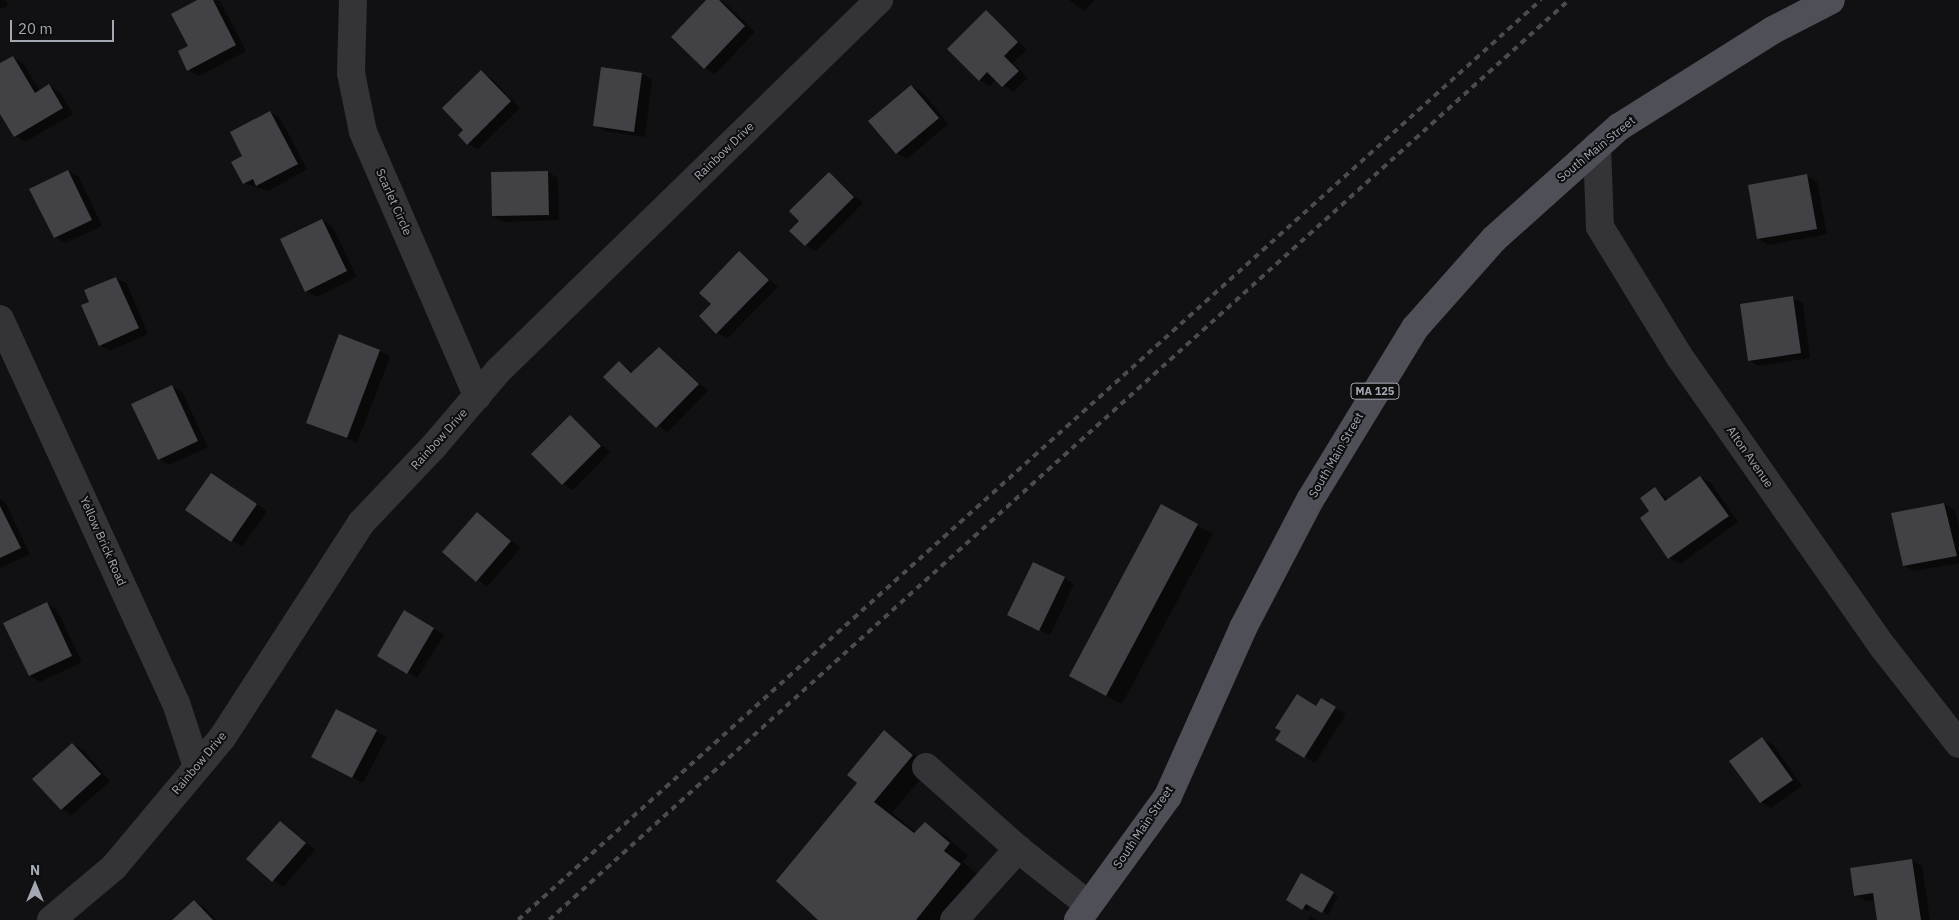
<!DOCTYPE html>
<html>
<head>
<meta charset="utf-8">
<style>
  body { margin:0 }
  #map { position:relative; width:1959px; height:920px; overflow:hidden; background:#111113; font-family:"IBM Plex Sans",sans-serif }
  div>[style] { position:absolute }
  [style*='--x'] { left:calc(var(--x)*1px); top:calc(var(--y)*1px); width:calc(var(--w)*1px); rotate:calc(var(--a)*1deg) }
  .shadow>* { inset:0; background:#0007 }
  .building>* { inset:0; background:#414146 }
  .minor>* { height:28px; margin:-14px; padding:0 14px; transform-origin:14px; border-radius:14px; background:#333338 }
  .major>* { height:28px; margin:-14px; padding:0 14px; transform-origin:14px; border-radius:14px; background:#4f5057 }
  .rail>* { height:4px; margin-top:-2px; transform-origin:0; background:repeating-linear-gradient(90deg,#4a4b51 0 6px,transparent 0 11px) }
  span { translate:-50% -50%; white-space:nowrap; text-align:center; line-height:1.15; -webkit-text-stroke:4px #0d0d0e; paint-order:stroke }
  .shield-label span { padding:1px 4px; background:#0d0d0e; border:1px solid; border-radius:4px; -webkit-text-stroke-width:0 }
  .shield-label { font-size:11px; color:#a3a8b3; font-weight:700 }
  .street-label { font-size:12px; color:#a3a8b3 }
  .north { position:absolute; left:10px; top:860px; width:50px; height:50px; -webkit-text-stroke:4px #0d0d0e; paint-order:stroke; rotate:0deg; font-size:14px; font-weight:700; line-height:20px; text-align:center; color:#a3a8b3 }
  .north::after { content:''; display:block; margin:auto; width:18px; height:22px; background:#a3a8b3; clip-path:polygon(50% 0,100% 100%,50% 72%,0 100%) }
  .scale { position:absolute; left:10px; top:20px; width:104px; height:22px; box-sizing:border-box; border:2px solid #a3a8b3; border-top:0; padding-left:6px; font-size:15px; line-height:18px; white-space:nowrap; color:#a3a8b3; -webkit-text-stroke:4px #0d0d0e; paint-order:stroke }
</style>
</head>
<body>
<div id="map">
  <div class="shadow">
    <i style="clip-path:polygon(0 0,6px 0,8px 6px,0 9px)"></i>
    <i style="clip-path:polygon(200px 0,220px 1px,246px 51px,199px 76px,188px 70px,189px 47px)"></i>
    <i style="clip-path:polygon(708px 0,723px 1px,755px 32px,715px 74px,705px 68px)"></i>
    <i style="clip-path:polygon(1069px 0,1095px 0,1084px 11px)"></i>
    <i style="clip-path:polygon(986px 12px,1027px 49px,1013px 63px,1028px 78px,1013px 92px,996px 79px,990px 86px,979px 80px)"></i>
    <i style="clip-path:polygon(13px 57px,23px 63px,40px 91px,49px 86px,60px 92px,73px 114px,25px 142px,15px 136px,0 112px,0 65px)"></i>
    <i style="clip-path:polygon(602px 68px,642px 74px,652px 80px,645px 137px,605px 131px,595px 126px)"></i>
    <i style="clip-path:polygon(481px 72px,491px 78px,520px 108px,478px 149px,468px 144px,465px 130px)"></i>
    <i style="clip-path:polygon(911px 86px,922px 92px,948px 124px,907px 159px,897px 153px)"></i>
    <i style="clip-path:polygon(270px 112px,280px 118px,307px 169px,268px 191px,244px 183px,244px 157px)"></i>
    <i style="clip-path:polygon(68px 171px,79px 177px,102px 226px,65px 243px,55px 237px)"></i>
    <i style="clip-path:polygon(548px 172px,558px 178px,559px 220px,504px 222px,493px 216px)"></i>
    <i style="clip-path:polygon(829px 173px,863px 203px,816px 251px,805px 245px,801px 221px)"></i>
    <i style="clip-path:polygon(1807px 176px,1817px 182px,1827px 234px,1769px 245px,1759px 239px)"></i>
    <i style="clip-path:polygon(322px 220px,332px 226px,357px 277px,317px 297px,306px 291px)"></i>
    <i style="clip-path:polygon(740px 253px,778px 287px,728px 338px,717px 333px,712px 304px)"></i>
    <i style="clip-path:polygon(116px 278px,127px 284px,148px 334px,110px 351px,100px 345px,90px 303px)"></i>
    <i style="clip-path:polygon(1792px 298px,1803px 303px,1810px 358px,1759px 366px,1749px 360px)"></i>
    <i style="clip-path:polygon(660px 348px,708px 391px,667px 433px,605px 377px,619px 362px,633px 372px)"></i>
    <i style="clip-path:polygon(379px 351px,390px 357px,357px 443px,307px 422px)"></i>
    <i style="clip-path:polygon(172px 386px,182px 392px,208px 447px,169px 465px,159px 459px)"></i>
    <i style="clip-path:polygon(570px 417px,610px 452px,573px 490px,563px 484px)"></i>
    <i style="clip-path:polygon(1700px 477px,1711px 483px,1738px 522px,1680px 564px,1669px 558px,1651px 511px,1655px 489px,1669px 500px)"></i>
    <i style="clip-path:polygon(221px 480px,267px 511px,242px 547px,187px 510px)"></i>
    <i style="clip-path:polygon(0 499px,5px 502px,30px 554px,0 568px)"></i>
    <i style="clip-path:polygon(1944px 504px,1955px 510px,1959px 529px,1959px 563px,1914px 571px,1904px 565px)"></i>
    <i style="clip-path:polygon(1162px 506px,1213px 534px,1122px 704px,1086px 685px)"></i>
    <i style="clip-path:polygon(478px 513px,521px 548px,487px 587px,444px 552px)"></i>
    <i style="clip-path:polygon(1064px 578px,1074px 584px,1050px 635px,1019px 620px)"></i>
    <i style="clip-path:polygon(47px 604px,57px 610px,82px 662px,40px 682px,30px 676px)"></i>
    <i style="clip-path:polygon(405px 612px,444px 635px,417px 678px,378px 655px)"></i>
    <i style="clip-path:polygon(1322px 700px,1346px 714px,1315px 763px,1277px 740px,1282px 731px,1317px 707px)"></i>
    <i style="clip-path:polygon(337px 710px,387px 737px,363px 783px,323px 762px)"></i>
    <i style="clip-path:polygon(884px 732px,931px 766px,892px 813px,916px 832px,925px 824px,944px 835px,968px 855px,963px 862px,979px 876px,944px 920px,820px 920px)"></i>
    <i style="clip-path:polygon(1763px 739px,1773px 745px,1802px 786px,1771px 808px,1761px 802px)"></i>
    <i style="clip-path:polygon(72px 744px,83px 750px,110px 781px,72px 815px,62px 809px)"></i>
    <i style="clip-path:polygon(280px 822px,315px 850px,283px 887px,248px 859px)"></i>
    <i style="clip-path:polygon(1912px 860px,1922px 866px,1930px 920px,1878px 920px,1875px 900px,1866px 901px,1855px 895px)"></i>
    <i style="clip-path:polygon(1302px 875px,1338px 896px,1328px 915px,1311px 906px,1308px 911px,1288px 899px)"></i>
    <i style="clip-path:polygon(194px 901px,204px 907px,216px 920px,174px 920px)"></i>
    <i style="clip-path:polygon(1310px 916px,1317px 920px,1308px 920px)"></i>
  </div>
  <div class="building">
    <i style="clip-path:polygon(197px 0,213px 0,236px 45px,187px 71px,178px 51px,188px 46px,171px 14px)"></i>
    <i style="clip-path:polygon(706px 0,719px 0,745px 26px,704px 69px,671px 37px)"></i>
    <i style="clip-path:polygon(986px 10px,1018px 42px,1004px 56px,1019px 71px,1002px 87px,987px 72px,979px 81px,947px 49px)"></i>
    <i style="clip-path:polygon(13px 56px,35px 93px,49px 84px,63px 108px,14px 137px,0 114px,0 63px)"></i>
    <i style="clip-path:polygon(601px 67px,642px 73px,634px 132px,593px 126px)"></i>
    <i style="clip-path:polygon(481px 70px,511px 101px,467px 145px,458px 135px,463px 130px,442px 108px)"></i>
    <i style="clip-path:polygon(911px 85px,939px 118px,896px 154px,868px 121px)"></i>
    <i style="clip-path:polygon(270px 111px,298px 164px,256px 186px,253px 179px,243px 184px,231px 162px,242px 156px,230px 132px)"></i>
    <i style="clip-path:polygon(68px 170px,92px 220px,54px 238px,29px 189px)"></i>
    <i style="clip-path:polygon(548px 171px,549px 215px,492px 216px,491px 172px)"></i>
    <i style="clip-path:polygon(829px 172px,854px 197px,805px 246px,789px 231px,799px 221px,789px 211px)"></i>
    <i style="clip-path:polygon(1807px 174px,1817px 229px,1757px 239px,1748px 185px)"></i>
    <i style="clip-path:polygon(322px 219px,347px 271px,305px 292px,280px 239px)"></i>
    <i style="clip-path:polygon(739px 251px,769px 280px,716px 334px,699px 316px,711px 304px,699px 293px)"></i>
    <i style="clip-path:polygon(116px 277px,139px 328px,99px 346px,81px 305px,89px 302px,84px 290px)"></i>
    <i style="clip-path:polygon(1793px 296px,1801px 353px,1748px 361px,1740px 304px)"></i>
    <i style="clip-path:polygon(339px 334px,380px 350px,347px 438px,306px 423px)"></i>
    <i style="clip-path:polygon(659px 347px,699px 384px,656px 428px,603px 377px,619px 361px,631px 373px)"></i>
    <i style="clip-path:polygon(172px 385px,198px 441px,158px 460px,131px 404px)"></i>
    <i style="clip-path:polygon(570px 415px,601px 446px,562px 485px,531px 454px)"></i>
    <i style="clip-path:polygon(211px 473px,257px 504px,231px 542px,185px 510px)"></i>
    <i style="clip-path:polygon(1700px 476px,1729px 516px,1668px 559px,1640px 518px,1649px 511px,1640px 498px,1655px 487px,1665px 501px)"></i>
    <i style="clip-path:polygon(1944px 503px,1957px 556px,1903px 566px,1891px 513px)"></i>
    <i style="clip-path:polygon(1161px 504px,1198px 524px,1106px 696px,1069px 676px)"></i>
    <i style="clip-path:polygon(0 506px,21px 548px,0 558px)"></i>
    <i style="clip-path:polygon(477px 512px,511px 541px,476px 582px,442px 552px)"></i>
    <i style="clip-path:polygon(1033px 562px,1065px 577px,1039px 631px,1007px 615px)"></i>
    <i style="clip-path:polygon(47px 602px,72px 656px,29px 676px,3px 623px)"></i>
    <i style="clip-path:polygon(404px 610px,434px 628px,407px 674px,377px 656px)"></i>
    <i style="clip-path:polygon(1297px 694px,1316px 706px,1321px 698px,1336px 707px,1304px 758px,1275px 740px,1281px 731px,1275px 728px)"></i>
    <i style="clip-path:polygon(336px 709px,377px 730px,352px 778px,311px 757px)"></i>
    <i style="clip-path:polygon(884px 730px,913px 755px,874px 802px,914px 833px,925px 822px,950px 843px,944px 851px,961px 864px,916px 920px,818px 920px,776px 881px,857px 783px,847px 775px)"></i>
    <i style="clip-path:polygon(1762px 737px,1793px 780px,1760px 803px,1729px 761px)"></i>
    <i style="clip-path:polygon(72px 743px,101px 774px,61px 810px,32px 779px)"></i>
    <i style="clip-path:polygon(280px 821px,306px 843px,272px 882px,246px 859px)"></i>
    <i style="clip-path:polygon(1912px 859px,1921px 920px,1877px 920px,1873px 893px,1854px 896px,1850px 868px)"></i>
    <i style="clip-path:polygon(1301px 873px,1334px 892px,1322px 913px,1306px 904px,1302px 910px,1286px 900px)"></i>
    <i style="clip-path:polygon(194px 900px,213px 920px,172px 920px)"></i>
  </div>
  <div class="minor">
    <i style="--x:353;--y:0;--w:73;--a:91.6"></i>
    <i style="--x:351;--y:73;--w:60;--a:78.5"></i>
    <i style="--x:363;--y:132;--w:288;--a:66.6"></i>
    <i style="--x:1597;--y:146;--w:81;--a:87.9"></i>
    <i style="--x:1600;--y:227;--w:151;--a:58.5"></i>
    <i style="--x:1679;--y:356;--w:355;--a:55"></i>
    <i style="--x:1883;--y:647;--w:123;--a:51.9"></i>
    <i style="--x:0;--y:319;--w:422;--a:65.4"></i>
    <i style="--x:176;--y:703;--w:67;--a:71.8"></i>
    <i style="--x:926;--y:767;--w:123;--a:41.7"></i>
    <i style="--x:1018;--y:849;--w:90;--a:38.3"></i>
    <i style="--x:51;--y:920;--w:82;--a:-40.1"></i>
    <i style="--x:114;--y:867;--w:168;--a:-50.1"></i>
    <i style="--x:222;--y:738;--w:256;--a:-57.1"></i>
    <i style="--x:361;--y:523;--w:106;--a:-46.5"></i>
    <i style="--x:434;--y:446;--w:99;--a:-49.5"></i>
    <i style="--x:498;--y:371;--w:532;--a:-44.24"></i>
    <i style="--x:954;--y:920;--w:96;--a:-48"></i>
  </div>
  <div class="major">
    <i style="--x:1078;--y:920;--w:153;--a:-54"></i>
    <i style="--x:1168;--y:796;--w:184;--a:-65.9"></i>
    <i style="--x:1243;--y:628;--w:144;--a:-62.4"></i>
    <i style="--x:1310;--y:500;--w:202;--a:-58.6"></i>
    <i style="--x:1415;--y:328;--w:119;--a:-48.4"></i>
    <i style="--x:1494;--y:239;--w:168;--a:-41.9"></i>
    <i style="--x:1619;--y:127;--w:182;--a:-32.2"></i>
    <i style="--x:1773;--y:30;--w:65;--a:-27.3"></i>
  </div>
  <div class="rail">
    <i style="--x:518;--y:920;--w:1376;--a:-41.97"></i>
    <i style="--x:549;--y:920;--w:1374;--a:-42.05"></i>
  </div>
  <div class="shield-label">
    <span style="left:1375px;top:391px">MA 125</span>
  </div>
  <div class="street-label">
    <span style="left:1596px;top:149px;rotate:-39deg">South Main Street</span>
    <span style="left:724px;top:151px;rotate:-44deg">Rainbow Drive</span>
    <span style="left:394px;top:202px;rotate:66deg">Scarlet Circle</span>
    <span style="left:439px;top:439px;rotate:-48deg">Rainbow Drive</span>
    <span style="left:1336px;top:455px;rotate:-60deg">South Main Street</span>
    <span style="left:1750px;top:457px;rotate:55deg">Alton Avenue</span>
    <span style="left:103px;top:541px;rotate:66deg">Yellow Brick Road</span>
    <span style="left:199px;top:763px;rotate:-50deg">Rainbow Drive</span>
    <span style="left:1143px;top:827px;rotate:-56deg">South Main Street</span>
  </div>
  <div class="north">N</div>
  <div class="scale">20 m</div>
</div>
</body>
</html>
